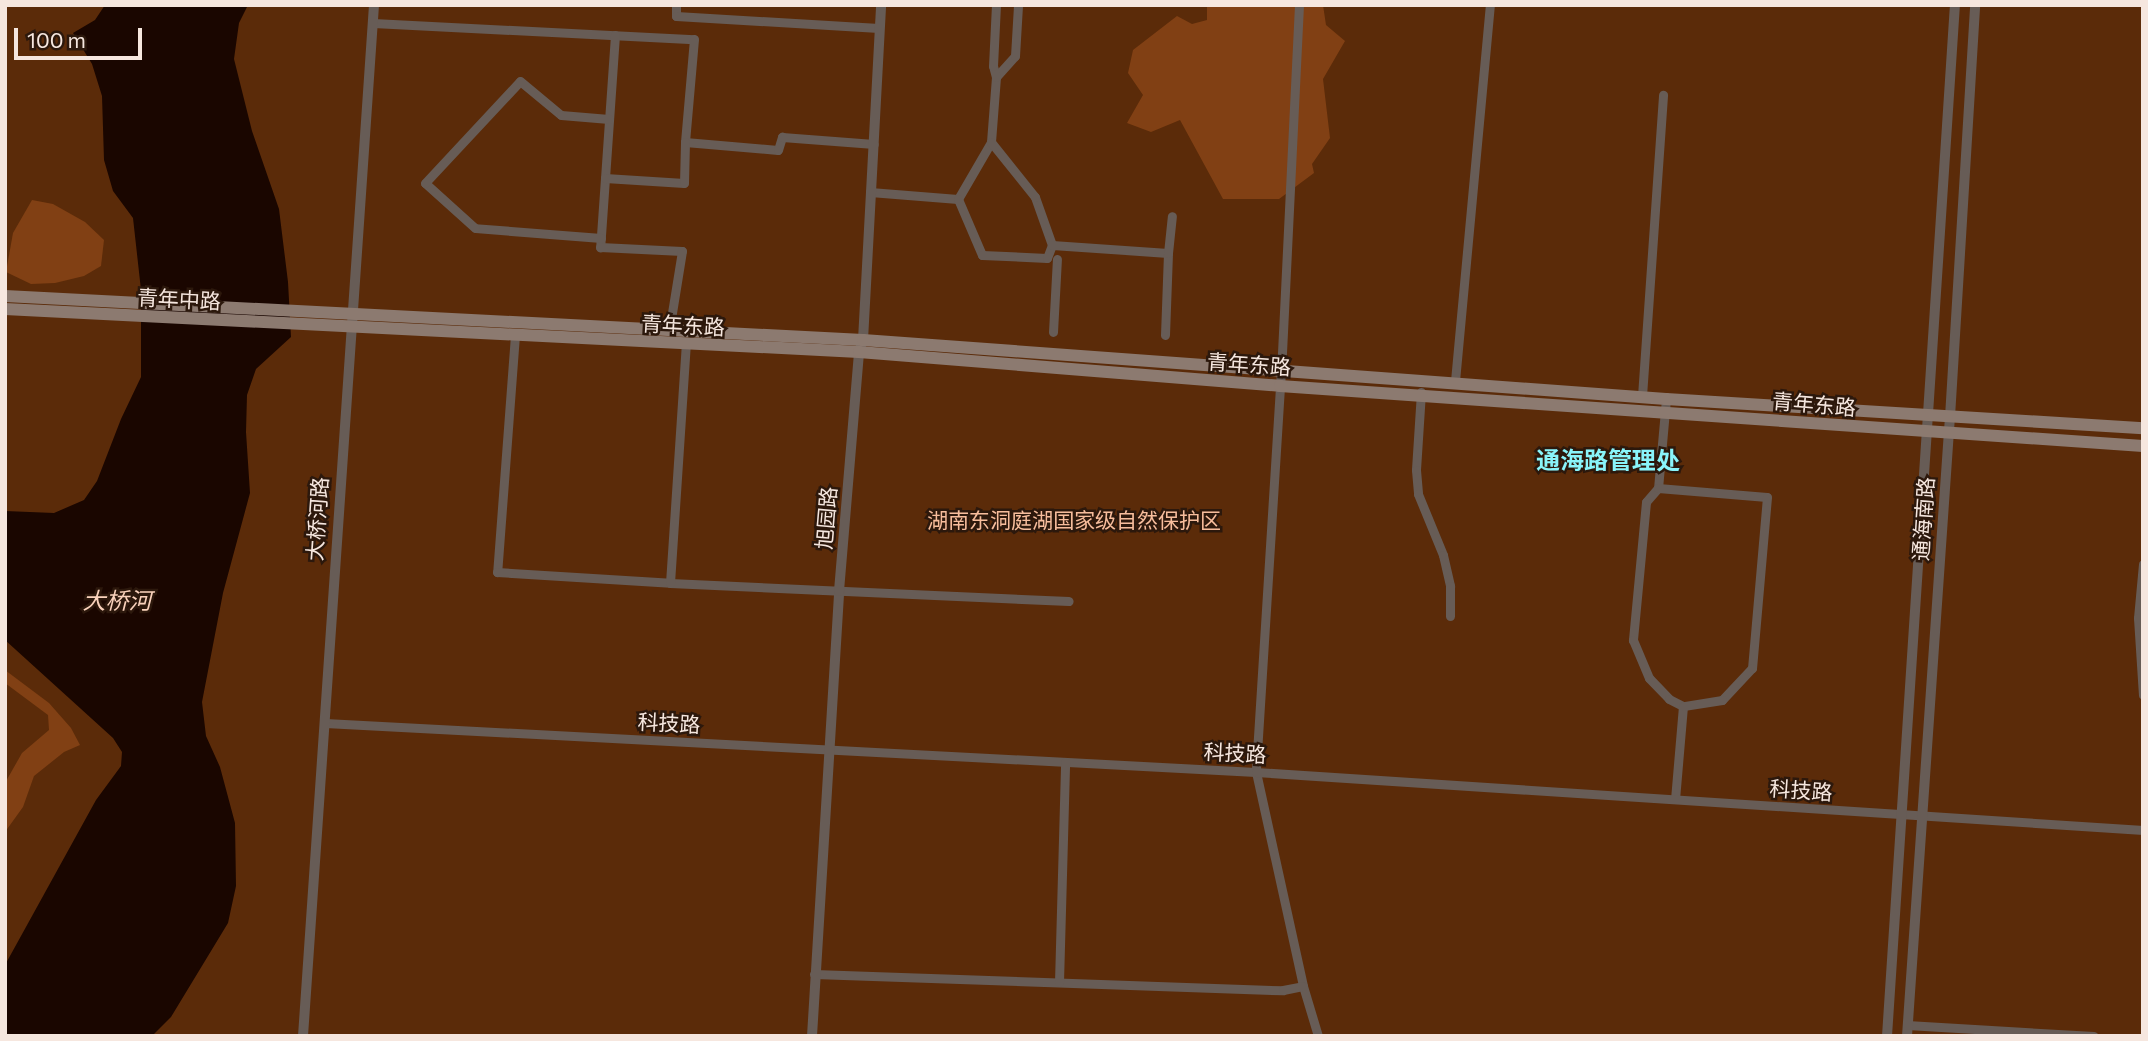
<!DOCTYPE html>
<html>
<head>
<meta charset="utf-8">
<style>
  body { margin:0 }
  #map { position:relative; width:2148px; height:1041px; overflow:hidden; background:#372115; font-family:Commissioner,"Noto Sans SC",sans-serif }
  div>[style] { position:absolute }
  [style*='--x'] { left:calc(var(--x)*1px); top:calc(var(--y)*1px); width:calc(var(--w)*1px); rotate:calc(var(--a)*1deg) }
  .green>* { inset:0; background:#5b2b09 }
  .forest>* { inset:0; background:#814014 }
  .water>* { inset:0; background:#1a0600 }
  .minor>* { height:9px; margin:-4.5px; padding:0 4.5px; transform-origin:4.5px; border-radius:4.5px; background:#675c56 }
  .tertiary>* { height:10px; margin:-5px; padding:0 5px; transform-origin:5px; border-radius:5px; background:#675c56 }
  .secondary>* { height:12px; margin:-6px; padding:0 6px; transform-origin:6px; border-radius:6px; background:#8c7a70 }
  span { translate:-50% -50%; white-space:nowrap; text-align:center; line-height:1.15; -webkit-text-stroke:5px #2c180c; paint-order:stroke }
  .street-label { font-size:21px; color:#f6e7df }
  .park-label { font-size:21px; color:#f7bd9c }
  .water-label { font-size:23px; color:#fad2bc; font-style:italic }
  .quarter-label { font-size:24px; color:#89f4fa; font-weight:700 }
  .frame { position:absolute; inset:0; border:7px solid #f6e7df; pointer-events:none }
  .scale { position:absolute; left:14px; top:28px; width:128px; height:32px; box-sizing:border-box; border:4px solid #f6e7df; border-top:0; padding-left:9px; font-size:21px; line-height:24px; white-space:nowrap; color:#f6e7df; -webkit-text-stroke:5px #2c180c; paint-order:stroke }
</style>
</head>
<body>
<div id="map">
  <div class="green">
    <i style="clip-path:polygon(5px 5px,2143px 5px,2143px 1036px,5px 1036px)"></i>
  </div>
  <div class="forest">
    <i style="clip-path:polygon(1207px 5px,1323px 5px,1326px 25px,1345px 41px,1323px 79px,1330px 138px,1312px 164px,1314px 173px,1279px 199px,1223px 199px,1180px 120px,1151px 132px,1127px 123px,1143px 95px,1128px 73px,1133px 50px,1177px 16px,1192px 24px,1207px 20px)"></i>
    <i style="clip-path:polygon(32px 200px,53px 204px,85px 222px,104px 240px,101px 266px,84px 276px,55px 283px,31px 284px,6px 272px,13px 233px)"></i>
    <i style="clip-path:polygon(5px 670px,49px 703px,71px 728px,80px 745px,64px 752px,34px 776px,23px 807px,5px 832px,5px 783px,22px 753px,49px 730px,48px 715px,5px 683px)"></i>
  </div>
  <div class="water">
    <i style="clip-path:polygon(105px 5px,248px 5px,239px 23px,234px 59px,252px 131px,279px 209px,288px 282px,291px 337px,256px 369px,247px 395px,246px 432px,250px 493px,223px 593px,202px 702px,206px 736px,220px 767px,235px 823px,236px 886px,228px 923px,171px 1017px,152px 1036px,5px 1036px,5px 965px,96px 800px,121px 766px,122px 752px,113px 738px,5px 640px,5px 511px,54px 513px,84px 500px,97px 481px,121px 419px,141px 377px,141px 290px,133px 218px,113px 191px,104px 160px,102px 96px,92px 64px,73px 33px,95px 20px)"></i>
  </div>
  <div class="minor">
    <i style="--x:676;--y:5;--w:11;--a:90"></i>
    <i style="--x:676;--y:16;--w:203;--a:3.4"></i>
    <i style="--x:1299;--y:5;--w:366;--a:92.8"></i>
    <i style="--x:1281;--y:371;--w:402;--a:93.6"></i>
    <i style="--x:1256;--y:772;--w:219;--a:77.6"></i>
    <i style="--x:1303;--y:986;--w:52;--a:73.3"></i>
    <i style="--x:373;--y:23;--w:321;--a:2.9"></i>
    <i style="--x:694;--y:39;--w:103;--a:95"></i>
    <i style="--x:685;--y:142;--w:93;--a:4.9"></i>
    <i style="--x:778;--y:150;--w:14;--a:-73"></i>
    <i style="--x:782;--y:137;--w:92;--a:4.4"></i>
    <i style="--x:615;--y:35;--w:213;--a:94"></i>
    <i style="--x:600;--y:247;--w:82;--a:2.8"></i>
    <i style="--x:682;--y:251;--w:81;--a:99.2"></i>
    <i style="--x:996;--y:77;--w:28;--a:-48"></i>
    <i style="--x:1015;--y:56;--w:51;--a:-86.6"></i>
    <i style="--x:605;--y:178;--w:79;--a:3.6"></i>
    <i style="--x:684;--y:183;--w:41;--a:-88.6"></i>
    <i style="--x:870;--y:192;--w:88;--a:4.5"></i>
    <i style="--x:958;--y:199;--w:66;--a:-59.9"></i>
    <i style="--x:991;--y:142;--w:65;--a:-85.6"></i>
    <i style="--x:996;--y:77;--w:11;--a:-105"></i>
    <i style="--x:993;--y:66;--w:61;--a:-87.2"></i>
    <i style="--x:958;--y:199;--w:61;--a:66.8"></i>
    <i style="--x:982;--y:255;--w:65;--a:2.6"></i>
    <i style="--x:1047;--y:258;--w:14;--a:-69"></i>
    <i style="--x:1052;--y:245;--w:51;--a:-109.5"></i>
    <i style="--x:1035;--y:197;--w:70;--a:-128.7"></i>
    <i style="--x:601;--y:238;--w:126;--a:-175.5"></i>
    <i style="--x:475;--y:228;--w:67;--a:-138"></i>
    <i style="--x:425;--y:183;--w:139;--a:-47"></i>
    <i style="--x:520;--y:81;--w:53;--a:39.7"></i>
    <i style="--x:561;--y:115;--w:48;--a:4.8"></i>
    <i style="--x:1052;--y:245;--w:116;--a:3.9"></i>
    <i style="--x:1168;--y:253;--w:82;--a:92.1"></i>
    <i style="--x:1168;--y:253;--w:37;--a:-84"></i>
    <i style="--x:1053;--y:332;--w:73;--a:-86.9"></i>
    <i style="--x:515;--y:335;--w:238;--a:94.3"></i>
    <i style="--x:497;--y:572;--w:173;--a:3.6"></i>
    <i style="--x:670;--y:583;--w:399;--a:2.6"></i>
    <i style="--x:1455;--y:381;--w:378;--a:-84.7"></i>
    <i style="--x:1421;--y:392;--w:78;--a:93.7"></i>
    <i style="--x:1416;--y:470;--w:24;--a:85"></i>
    <i style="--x:1418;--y:494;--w:66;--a:67.7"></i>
    <i style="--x:1443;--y:555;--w:32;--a:77"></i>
    <i style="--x:1450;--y:586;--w:30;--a:90"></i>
    <i style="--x:1642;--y:396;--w:302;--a:-86"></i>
    <i style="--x:1666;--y:399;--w:89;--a:95.1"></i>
    <i style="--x:1658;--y:488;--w:18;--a:131"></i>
    <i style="--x:1646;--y:502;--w:139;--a:95.4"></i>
    <i style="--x:1633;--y:640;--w:41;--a:67.2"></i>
    <i style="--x:1649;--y:678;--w:29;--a:46"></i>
    <i style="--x:1669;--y:699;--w:16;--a:27"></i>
    <i style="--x:1683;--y:706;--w:93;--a:94.9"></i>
    <i style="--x:1658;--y:488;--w:109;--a:4.7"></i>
    <i style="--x:1767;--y:497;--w:172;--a:95"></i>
    <i style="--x:1752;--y:668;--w:44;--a:133.2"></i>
    <i style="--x:1722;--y:700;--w:39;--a:171"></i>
    <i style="--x:2143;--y:564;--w:54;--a:95.3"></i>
    <i style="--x:2138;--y:618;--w:77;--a:86.3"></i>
    <i style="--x:670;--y:583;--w:239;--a:-86.2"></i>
    <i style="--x:325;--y:723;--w:932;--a:3.01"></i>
    <i style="--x:1256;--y:772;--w:889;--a:3.74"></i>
    <i style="--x:814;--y:974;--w:469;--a:2"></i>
    <i style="--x:1283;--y:990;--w:20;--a:-11"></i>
    <i style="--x:1059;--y:982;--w:220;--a:-88.4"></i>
    <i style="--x:1907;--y:1025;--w:187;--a:3.4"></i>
  </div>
  <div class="tertiary">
    <i style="--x:303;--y:1036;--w:1033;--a:-86.06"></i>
    <i style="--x:812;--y:1036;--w:446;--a:-86.5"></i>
    <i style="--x:839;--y:591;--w:240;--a:-85.2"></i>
    <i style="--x:859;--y:352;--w:13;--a:-72"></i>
    <i style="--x:863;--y:340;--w:335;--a:-86.9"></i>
    <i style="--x:1887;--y:1036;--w:1033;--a:-86.23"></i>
    <i style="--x:1907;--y:1036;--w:620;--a:-86.03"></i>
    <i style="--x:1950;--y:417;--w:413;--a:-86.5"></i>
  </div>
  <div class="secondary">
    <i style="--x:5;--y:296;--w:859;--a:2.94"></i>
    <i style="--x:863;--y:340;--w:805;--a:4.2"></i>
    <i style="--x:1666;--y:399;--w:478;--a:3.5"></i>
    <i style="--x:5;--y:309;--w:855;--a:2.88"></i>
    <i style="--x:859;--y:352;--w:422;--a:4.6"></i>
    <i style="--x:1280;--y:386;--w:865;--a:3.98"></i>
  </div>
  <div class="street-label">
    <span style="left:179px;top:299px;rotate:3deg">青年中路</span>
    <span style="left:683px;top:325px;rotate:3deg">青年东路</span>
    <span style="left:1249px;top:364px;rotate:4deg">青年东路</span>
    <span style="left:1814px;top:404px;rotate:5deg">青年东路</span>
    <span style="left:826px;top:518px;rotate:-85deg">旭园路</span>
    <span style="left:317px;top:519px;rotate:-86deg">大桥河路</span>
    <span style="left:1923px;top:519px;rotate:-86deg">通海南路</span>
    <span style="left:669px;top:723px;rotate:3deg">科技路</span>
    <span style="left:1235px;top:753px;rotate:3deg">科技路</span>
    <span style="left:1801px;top:790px;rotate:4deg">科技路</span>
  </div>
  <div class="park-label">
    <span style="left:1074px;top:520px">湖南东洞庭湖国家级自然保护区</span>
  </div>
  <div class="water-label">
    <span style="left:117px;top:600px">大桥河</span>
  </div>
  <div class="quarter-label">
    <span style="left:1608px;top:460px">通海路管理处</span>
  </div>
  <div class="frame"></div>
  <div class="scale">100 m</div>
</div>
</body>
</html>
